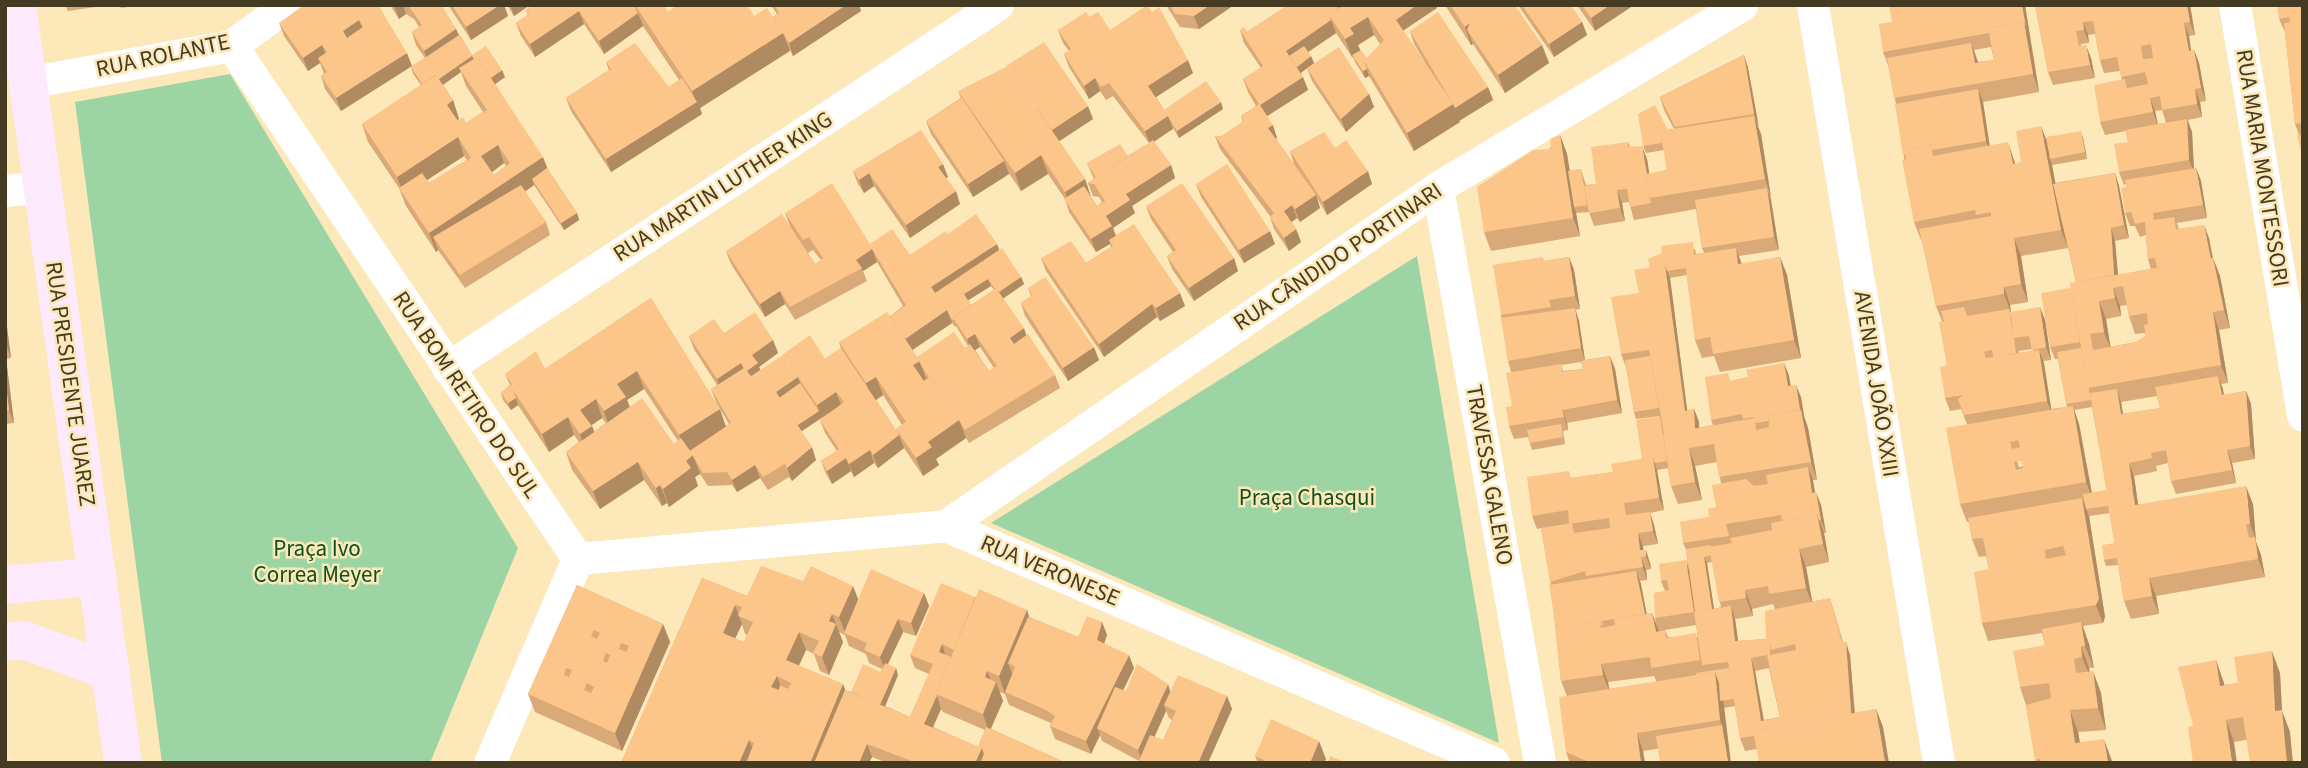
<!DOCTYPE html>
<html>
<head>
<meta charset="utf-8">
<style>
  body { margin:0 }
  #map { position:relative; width:2308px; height:768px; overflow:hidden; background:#fce8b8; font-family:"Source Sans 3",sans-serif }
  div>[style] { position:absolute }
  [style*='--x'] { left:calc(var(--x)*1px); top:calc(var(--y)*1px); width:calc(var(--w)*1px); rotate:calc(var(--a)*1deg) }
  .green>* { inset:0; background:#9dd4a4 }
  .street>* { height:32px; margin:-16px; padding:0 16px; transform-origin:16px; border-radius:16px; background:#fff }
  .secondary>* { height:38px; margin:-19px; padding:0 19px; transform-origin:19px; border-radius:19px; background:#fdeafc }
  .wall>* { inset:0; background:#d9a977 }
  .shaded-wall>* { inset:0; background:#b08a61 }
  .building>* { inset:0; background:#fcc58a }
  span { translate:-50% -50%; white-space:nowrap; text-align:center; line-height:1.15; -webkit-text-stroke:5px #fce8b8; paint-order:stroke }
  .street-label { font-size:23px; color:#453b22 }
  .park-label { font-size:23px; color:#0d511f }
  .frame { position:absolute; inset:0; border:7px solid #453b22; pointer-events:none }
</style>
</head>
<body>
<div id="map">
  <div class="green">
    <i style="clip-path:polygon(230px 74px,518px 548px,430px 763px,162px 763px,75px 102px)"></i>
    <i style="clip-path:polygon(1417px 256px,1499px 743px,991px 523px)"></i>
  </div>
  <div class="street">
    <i style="--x:1813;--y:5;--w:768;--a:80.56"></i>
    <i style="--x:2235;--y:5;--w:416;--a:80.6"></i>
    <i style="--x:232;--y:46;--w:619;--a:56"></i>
    <i style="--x:578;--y:559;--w:222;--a:113.3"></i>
    <i style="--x:28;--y:83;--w:207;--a:-10.3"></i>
    <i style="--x:232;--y:46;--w:69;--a:-36.2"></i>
    <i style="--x:1438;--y:188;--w:584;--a:79.94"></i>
    <i style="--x:5;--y:191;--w:38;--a:-6"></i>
    <i style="--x:448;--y:368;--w:659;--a:-33.42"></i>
    <i style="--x:946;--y:526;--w:597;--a:-34.49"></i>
    <i style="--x:1438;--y:188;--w:355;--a:-31"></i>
    <i style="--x:578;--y:559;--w:369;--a:-5.1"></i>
    <i style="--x:946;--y:526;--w:597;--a:23.39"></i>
  </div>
  <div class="secondary">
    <i style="--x:17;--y:5;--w:765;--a:82.04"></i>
    <i style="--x:5;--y:585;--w:93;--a:-5.5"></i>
    <i style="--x:5;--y:642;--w:19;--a:-6"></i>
    <i style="--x:24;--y:640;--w:93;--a:20.2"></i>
  </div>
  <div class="wall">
    <i style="clip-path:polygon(65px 5px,109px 5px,68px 11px)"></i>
    <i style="clip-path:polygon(120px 5px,142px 5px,121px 8px)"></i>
    <i style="clip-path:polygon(378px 5px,412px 66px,341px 111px,325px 89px,321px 76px,324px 74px,320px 63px,308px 71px,284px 36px,279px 23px)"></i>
    <i style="clip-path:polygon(evenodd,390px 5px,441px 5px,472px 55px,505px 77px,495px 84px,547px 168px,577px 213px,579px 220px,564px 230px,534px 185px,525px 192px,546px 222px,550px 235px,465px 288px,438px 250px,436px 252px,406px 206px,399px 188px,368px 142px,362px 124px,421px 85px,413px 74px,411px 67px,425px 58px,416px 45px,412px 32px,419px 27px,414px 19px,406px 14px,399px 19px,390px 5px,461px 72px,466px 86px,483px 112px,466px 123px,457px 120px,459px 119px,453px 100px,443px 85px,461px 72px,390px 5px,464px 156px,467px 160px,429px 183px,427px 180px,464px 156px,390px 5px,504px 163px,506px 166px,494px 175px,492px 172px,504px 163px)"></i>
    <i style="clip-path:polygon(448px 5px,504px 5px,508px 16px,471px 40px)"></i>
    <i style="clip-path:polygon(507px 5px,530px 5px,514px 16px)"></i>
    <i style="clip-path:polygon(533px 5px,663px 5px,668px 12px,773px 17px,777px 14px,771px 5px,859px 5px,861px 11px,793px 56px,790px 50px,700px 108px,702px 114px,611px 172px,571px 111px,566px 98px,609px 70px,606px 62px,669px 87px,679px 80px,643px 26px,604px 54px,584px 24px,535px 57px,521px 36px,516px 23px,528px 15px,526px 10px)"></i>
    <i style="clip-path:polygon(1166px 5px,1234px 5px,1199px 29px,1180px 27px)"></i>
    <i style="clip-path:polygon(evenodd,1288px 5px,1437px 8px,1403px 31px,1427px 65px,1414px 44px,1410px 31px,1488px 87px,1493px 100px,1459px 121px,1460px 122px,1414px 151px,1369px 76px,1365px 78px,1355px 62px,1353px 57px,1352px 57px,1336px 33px,1308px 52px,1314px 63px,1369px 94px,1374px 107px,1346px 132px,1312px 81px,1307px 68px,1301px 73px,1308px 90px,1267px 116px,1277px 138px,1276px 139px,1303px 177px,1294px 164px,1290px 151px,1335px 148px,1372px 184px,1327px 215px,1317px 198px,1320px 208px,1300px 222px,1297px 218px,1291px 222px,1296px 229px,1301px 242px,1289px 251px,1274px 229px,1270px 217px,1270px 216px,1220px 149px,1215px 136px,1222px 136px,1243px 122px,1241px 116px,1256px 106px,1248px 92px,1243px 79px,1261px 68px,1244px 43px,1240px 30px,1247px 32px,1288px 5px,1374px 35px,1380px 44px,1367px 59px,1360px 50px,1358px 45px,1374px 35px)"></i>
    <i style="clip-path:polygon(1445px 5px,1514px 5px,1542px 45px,1549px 63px,1505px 93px,1473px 44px,1471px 45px)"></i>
    <i style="clip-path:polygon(1518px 5px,1570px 5px,1582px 22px,1587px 35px,1554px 57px)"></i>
    <i style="clip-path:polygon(1577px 5px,1631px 5px,1631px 7px,1595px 31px)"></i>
    <i style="clip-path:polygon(evenodd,2025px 5px,2039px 92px,1983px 102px,1989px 145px,2014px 160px,2015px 164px,2021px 162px,2046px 138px,2083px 138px,2087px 159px,2052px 165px,2055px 183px,2115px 173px,2119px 186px,2129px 238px,2115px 241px,2118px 275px,2151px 269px,2148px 259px,2146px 235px,2140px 237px,2135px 226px,2130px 226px,2125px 213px,2127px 187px,2126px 184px,2124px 185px,2119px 172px,2128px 142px,2126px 131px,2105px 135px,2100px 122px,2122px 80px,2120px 71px,2104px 73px,2100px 60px,2095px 34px,2088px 35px,2089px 43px,2081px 44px,2081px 46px,2091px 58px,2095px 78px,2053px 85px,2048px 72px,2035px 5px,2190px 5px,2195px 35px,2189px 36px,2191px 51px,2194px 50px,2199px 63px,2206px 101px,2200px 102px,2202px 117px,2188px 120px,2192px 132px,2194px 169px,2196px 168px,2201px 181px,2207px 218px,2177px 223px,2179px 229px,2209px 238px,2213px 258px,2220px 276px,2230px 328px,2219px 330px,2228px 383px,2221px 384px,2224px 395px,2246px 391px,2251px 404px,2255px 459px,2232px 463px,2236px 483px,2176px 494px,2171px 481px,2168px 463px,2156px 466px,2157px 471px,2134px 476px,2138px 504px,2253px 504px,2256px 542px,2261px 555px,2265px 577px,2156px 596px,2159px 614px,2131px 619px,2124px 601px,2118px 565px,2106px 566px,2104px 560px,2115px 543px,2110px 513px,2089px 516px,2105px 617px,2103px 623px,2083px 626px,2089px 644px,2094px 668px,2089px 668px,2089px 671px,2101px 693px,2106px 730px,2078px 732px,2080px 742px,2112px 761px,2112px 763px,2036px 763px,2026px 705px,2020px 687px,2045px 645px,2042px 633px,1988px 641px,1982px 623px,1989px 569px,1986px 556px,1979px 557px,1972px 539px,1969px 522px,1967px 522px,1960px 504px,1967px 424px,1961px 409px,1950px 411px,1945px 398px,1947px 365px,1942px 321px,1936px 306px,1922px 240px,1921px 240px,1914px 222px,1896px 104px,1888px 65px,1883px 52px,2025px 5px,1991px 47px,1994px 60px,1978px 62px,1974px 50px,1991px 47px,2025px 5px,2162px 110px,2166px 123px,2158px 124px,2155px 111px,2162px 110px,2025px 5px,2065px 235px,2076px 282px,2071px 288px,2050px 347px,2055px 359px,2058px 359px,2067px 407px,2051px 409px,2043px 361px,2051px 360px,2045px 320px,2040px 307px,2012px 318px,2010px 312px,2011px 312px,2010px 305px,2028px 302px,2021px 256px,2068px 248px,2065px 235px,2025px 5px,2127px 305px,2129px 316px,2135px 334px,2145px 333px,2146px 336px,2136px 342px,2110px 347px,2106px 319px,2121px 316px,2120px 306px,2127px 305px,2025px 5px,2032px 349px,2033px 351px,2019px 353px,2019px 351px,2032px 349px,2025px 5px,2157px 396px,2160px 408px,2123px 414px,2121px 402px,2157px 396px,2025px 5px,2092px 407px,2107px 490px,2092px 493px,2079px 424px,2074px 410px,2092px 407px,2025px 5px,2017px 461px,2022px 461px,2023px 466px,2019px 467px,2017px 461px)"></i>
    <i style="clip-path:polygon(2303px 5px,2303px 159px,2299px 135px,2295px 124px,2285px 32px,2279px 19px)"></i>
    <i style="clip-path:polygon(1089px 17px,1110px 30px,1193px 73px,1156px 97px,1164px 110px,1223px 109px,1179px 138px,1173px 128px,1154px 142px,1171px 165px,1175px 178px,1132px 206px,1135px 213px,1113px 228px,1115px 235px,1185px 306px,1160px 321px,1157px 317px,1104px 357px,1046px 271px,1041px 258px,1086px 263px,1111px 247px,1110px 244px,1096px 252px,1069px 212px,1065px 199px,1048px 174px,1021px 191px,1008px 172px,1009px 174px,973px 197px,931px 134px,926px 121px,961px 98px,958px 91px,1093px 119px,1059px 141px,1085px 179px,1091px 197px,1097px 206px,1102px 202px,1099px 197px,1093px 196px,1088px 183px,1094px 179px,1087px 163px,1128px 156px,1149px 143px,1113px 96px,1106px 100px,1100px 91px,1089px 99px,1069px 67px,1064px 54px,1069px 51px,1063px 43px,1058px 30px)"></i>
    <i style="clip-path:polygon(evenodd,1744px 55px,1748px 68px,1758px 127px,1761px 134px,1779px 250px,1739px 256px,1742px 264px,1780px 257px,1787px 275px,1801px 358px,1720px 372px,1714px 356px,1702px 358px,1695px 340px,1687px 275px,1670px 278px,1687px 411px,1694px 409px,1699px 422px,1699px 428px,1713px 425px,1711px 420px,1731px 381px,1748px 377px,1784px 363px,1789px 376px,1790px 386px,1801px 397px,1804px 416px,1808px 428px,1817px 480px,1813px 480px,1815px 493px,1821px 505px,1826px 533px,1824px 533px,1829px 562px,1806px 567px,1812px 602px,1830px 598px,1843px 642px,1850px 655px,1855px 713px,1876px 709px,1883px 727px,1745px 751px,1740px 738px,1735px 706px,1724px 708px,1727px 738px,1643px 751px,1645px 763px,1570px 763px,1566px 752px,1567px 696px,1561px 681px,1551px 585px,1541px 528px,1537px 529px,1532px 516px,1572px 478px,1613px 472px,1642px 459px,1660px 416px,1636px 419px,1634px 412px,1626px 367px,1621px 354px,1639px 293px,1650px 268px,1695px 249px,1696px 254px,1704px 253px,1702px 248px,1696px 209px,1634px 220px,1629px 202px,1622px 203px,1625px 221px,1594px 226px,1589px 212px,1576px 213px,1580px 236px,1491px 251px,1484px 232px,1560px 135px,1567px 154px,1570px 171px,1581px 169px,1586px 185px,1596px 184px,1628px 142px,1630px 147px,1647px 159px,1649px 174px,1667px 170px,1664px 150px,1646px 153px,1643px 146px,1668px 130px,1674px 129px,1664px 110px,1660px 97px,1744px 55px,1717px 462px,1721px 483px,1716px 507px,1709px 517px,1683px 543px,1686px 549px,1688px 568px,1661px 581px,1665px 591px,1655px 618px,1658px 631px,1652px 613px,1647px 614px,1640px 581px,1647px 580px,1646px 570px,1651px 569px,1650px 563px,1643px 550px,1643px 546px,1658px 544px,1654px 525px,1650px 513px,1664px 510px,1657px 470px,1668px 468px,1671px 486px,1678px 504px,1702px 500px,1695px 466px,1717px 462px,1744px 55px,1712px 562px,1721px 607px,1714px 609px,1707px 563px,1712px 562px,1744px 55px,1773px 604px,1775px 609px,1766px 639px,1738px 641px,1735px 619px,1753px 616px,1752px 609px,1773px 604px,1744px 55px,1696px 625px,1698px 637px,1668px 637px,1665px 630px,1696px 625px,1744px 55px,1769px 668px,1780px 717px,1764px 720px,1755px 671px,1769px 668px,1744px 55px,1654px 676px,1657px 682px,1609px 689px,1608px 682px,1654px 676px)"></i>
    <i style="clip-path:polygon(853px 171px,948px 177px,946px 178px,960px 204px,910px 238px,874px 186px,864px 193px,858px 184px)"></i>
    <i style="clip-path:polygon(1196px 184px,1275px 244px,1244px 263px,1201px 197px)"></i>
    <i style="clip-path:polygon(1146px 206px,1234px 258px,1238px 271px,1194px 301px,1172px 269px,1167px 256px,1173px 252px,1151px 219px)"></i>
    <i style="clip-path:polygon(evenodd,785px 213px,870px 244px,910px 255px,948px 234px,999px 250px,1021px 277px,1024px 284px,1003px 298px,1026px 335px,1055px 375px,1060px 388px,969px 443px,966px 438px,936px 459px,939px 465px,923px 476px,904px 448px,878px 468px,874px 463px,854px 477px,851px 471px,832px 484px,826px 474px,821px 461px,837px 451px,825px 433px,820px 420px,832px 411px,801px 431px,816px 460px,792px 481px,789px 477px,768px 490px,760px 478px,737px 492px,732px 485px,708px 486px,700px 474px,695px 477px,698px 486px,669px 507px,667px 503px,662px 506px,644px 480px,600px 509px,572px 470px,566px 452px,579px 442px,574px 435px,549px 452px,518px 405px,511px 410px,503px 400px,501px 393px,510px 385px,505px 374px,545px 369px,651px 298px,726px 426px,729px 424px,716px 402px,711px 389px,717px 385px,694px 349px,689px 336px,724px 333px,773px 340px,778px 353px,759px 367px,760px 370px,825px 359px,841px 348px,839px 342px,890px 316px,903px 306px,877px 262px,863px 271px,867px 281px,795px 320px,785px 304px,765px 317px,731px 264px,726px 251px,790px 226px,785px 213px,813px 250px,821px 260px,815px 264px,808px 253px,813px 250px,785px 213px,991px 286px,994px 290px,971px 305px,968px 300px,991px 286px,785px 213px,952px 323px,955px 327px,956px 326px,968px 346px,965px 348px,917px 357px,912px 350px,952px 323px,785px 213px,980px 347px,994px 368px,989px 371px,975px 350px,980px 347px,785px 213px,644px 389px,678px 441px,674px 444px,630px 407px,627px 400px,644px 389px,785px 213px,883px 395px,902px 425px,896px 429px,899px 435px,876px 400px,883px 395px,785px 213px,602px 418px,606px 423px,594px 432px,592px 425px,602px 418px)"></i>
    <i style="clip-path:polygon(evenodd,1542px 257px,1544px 261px,1569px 257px,1574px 270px,1580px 309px,1575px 310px,1579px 321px,1585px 360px,1610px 356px,1615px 369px,1622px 413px,1567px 423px,1568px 430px,1563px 431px,1565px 444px,1532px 450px,1528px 437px,1514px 439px,1509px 426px,1512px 406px,1511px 372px,1508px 361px,1501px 315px,1542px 257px,1581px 362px,1583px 369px,1563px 371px,1561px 365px,1581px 362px)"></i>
    <i style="clip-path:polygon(1028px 288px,1099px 360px,1068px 381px,1025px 316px,1021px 303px,1031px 296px)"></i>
    <i style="clip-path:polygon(5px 317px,11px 358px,6px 359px,14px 423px,5px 424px)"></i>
    <i style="clip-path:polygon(evenodd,702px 578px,747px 596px,803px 581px,853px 586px,858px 600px,924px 593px,929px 606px,916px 636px,903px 632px,888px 664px,898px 675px,885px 706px,910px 717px,929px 674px,915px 668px,910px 655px,975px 597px,1027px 610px,1029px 617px,1078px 637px,1102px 622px,1107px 635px,1104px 644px,1134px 668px,1123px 690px,1126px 691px,1170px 691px,1227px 696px,1232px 709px,1139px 761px,1102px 741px,1100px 735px,1091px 754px,1055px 739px,1050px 726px,1051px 723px,1009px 705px,1005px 694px,1000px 692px,1003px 701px,991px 729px,1066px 763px,887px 763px,872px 757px,869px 763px,621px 763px,702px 578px,742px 624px,745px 634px,747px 635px,744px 642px,735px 639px,742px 624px,702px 578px,839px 632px,845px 635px,849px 646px,866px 654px,869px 663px,882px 669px,881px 672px,851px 692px,845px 690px,843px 684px,799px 666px,806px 650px,814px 654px,820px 671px,829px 675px,843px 642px,839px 632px,702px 578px,941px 709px,943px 712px,985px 730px,978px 747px,933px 727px,941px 709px,702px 578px,1166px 711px,1169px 718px,1172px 720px,1163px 740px,1154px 737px,1166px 711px)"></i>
    <i style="clip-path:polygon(577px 585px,663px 624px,670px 642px,622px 751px,535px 712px,528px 694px)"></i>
    <i style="clip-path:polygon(2216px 660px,2224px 685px,2238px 683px,2280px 673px,2282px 711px,2290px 732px,2234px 742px,2193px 726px)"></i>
    <i style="clip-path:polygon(1255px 756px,1326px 759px,1324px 763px,1258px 763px)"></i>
  </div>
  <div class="shaded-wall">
    <i style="clip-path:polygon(396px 5px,403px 5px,406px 14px,399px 19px,394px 6px)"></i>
    <i style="clip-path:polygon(500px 5px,504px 5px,508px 16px,471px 40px,466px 27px)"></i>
    <i style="clip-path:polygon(510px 5px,530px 5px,514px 16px)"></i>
    <i style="clip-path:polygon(846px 5px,859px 5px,861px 11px,793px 56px,789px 43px)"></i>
    <i style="clip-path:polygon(1210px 5px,1234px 5px,1199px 29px,1194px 16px)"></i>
    <i style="clip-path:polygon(1417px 5px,1436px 5px,1437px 8px,1399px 33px,1395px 20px)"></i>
    <i style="clip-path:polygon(1610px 5px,1631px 5px,1631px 7px,1595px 31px,1591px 18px)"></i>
    <i style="clip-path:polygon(2022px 5px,2025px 5px,2039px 92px,2033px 74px,2024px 22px)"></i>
    <i style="clip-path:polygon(2187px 5px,2190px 5px,2195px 35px,2190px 22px)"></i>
    <i style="clip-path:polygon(579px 11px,584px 24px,535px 57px,530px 44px)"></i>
    <i style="clip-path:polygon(638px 13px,643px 26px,604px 54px,599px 41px)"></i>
    <i style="clip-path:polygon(1368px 17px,1374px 35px,1358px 45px,1361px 52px,1352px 57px,1345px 39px,1350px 28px)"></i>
    <i style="clip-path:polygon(359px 20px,364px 33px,348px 44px,343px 31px)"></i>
    <i style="clip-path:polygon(1331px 20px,1336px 33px,1292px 63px,1286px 51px)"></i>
    <i style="clip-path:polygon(1582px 22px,1587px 35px,1554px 57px,1549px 44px)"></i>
    <i style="clip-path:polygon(2083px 22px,2088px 35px,2089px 43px,2084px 30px)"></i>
    <i style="clip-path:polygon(1470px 23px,1467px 30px,1473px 44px,1471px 45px,1465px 27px)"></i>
    <i style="clip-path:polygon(2184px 23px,2189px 36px,2193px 64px,2189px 51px)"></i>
    <i style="clip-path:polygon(456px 29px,461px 42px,429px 64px,424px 51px)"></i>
    <i style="clip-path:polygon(783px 33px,790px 51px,700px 108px,702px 114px,611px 172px,606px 159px,696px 102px,692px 91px)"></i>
    <i style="clip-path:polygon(1971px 43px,1978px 62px,1981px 81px,1975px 63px)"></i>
    <i style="clip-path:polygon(322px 45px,327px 58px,318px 58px,320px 63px,308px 71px,303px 58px)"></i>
    <i style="clip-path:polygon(1542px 45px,1549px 63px,1505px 93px,1498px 75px)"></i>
    <i style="clip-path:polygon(2086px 45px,2091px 58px,2095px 78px,2090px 65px)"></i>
    <i style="clip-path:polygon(2194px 50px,2199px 63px,2206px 101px,2201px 88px)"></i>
    <i style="clip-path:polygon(407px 53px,412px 66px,341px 111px,336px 98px)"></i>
    <i style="clip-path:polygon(1744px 55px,1748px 68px,1759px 127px,1754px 114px)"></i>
    <i style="clip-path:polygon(472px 56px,475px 63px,459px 68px,461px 72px,441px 86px,439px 79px)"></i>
    <i style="clip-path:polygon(1311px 56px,1314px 63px,1298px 75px,1296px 68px)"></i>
    <i style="clip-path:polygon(1188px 60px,1193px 73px,1153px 99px,1148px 86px)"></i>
    <i style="clip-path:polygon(1367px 69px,1369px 76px,1365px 78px,1363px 71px)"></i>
    <i style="clip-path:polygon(502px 70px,505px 77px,491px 87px,488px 80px)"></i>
    <i style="clip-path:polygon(1303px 77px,1308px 90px,1264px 118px,1260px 105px)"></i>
    <i style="clip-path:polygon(1095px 78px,1100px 91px,1089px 99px,1084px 86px)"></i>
    <i style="clip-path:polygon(1488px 87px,1493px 100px,1459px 121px,1460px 122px,1414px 151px,1407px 133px,1453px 104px)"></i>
    <i style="clip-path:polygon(1978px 89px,1983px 102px,1991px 154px,1986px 141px)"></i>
    <i style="clip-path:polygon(2195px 89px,2200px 102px,2202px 117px,2197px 104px)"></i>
    <i style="clip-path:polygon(1369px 94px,1374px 107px,1346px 132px,1341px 119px)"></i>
    <i style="clip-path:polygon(2150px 98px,2155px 111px,2158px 125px,2153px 112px)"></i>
    <i style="clip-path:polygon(453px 100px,459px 119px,453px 123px,447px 105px)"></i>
    <i style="clip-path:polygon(1221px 102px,1223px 109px,1179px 138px,1177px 131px)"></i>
    <i style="clip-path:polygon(1088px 106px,1093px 119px,1055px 144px,1051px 131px)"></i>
    <i style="clip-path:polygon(1168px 116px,1173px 129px,1150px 144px,1145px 131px)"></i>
    <i style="clip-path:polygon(1754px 116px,1761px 134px,1771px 197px,1765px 179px)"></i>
    <i style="clip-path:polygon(2187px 119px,2192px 132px,2194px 172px,2189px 160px)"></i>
    <i style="clip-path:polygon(1273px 125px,1277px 138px,1273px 141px,1268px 128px)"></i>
    <i style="clip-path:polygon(2041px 126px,2048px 144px,2050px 159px,2052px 165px,2068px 248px,2061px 230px)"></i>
    <i style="clip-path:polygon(2081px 131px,2083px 138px,2087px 159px,2085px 152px)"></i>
    <i style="clip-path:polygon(1560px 135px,1567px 154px,1575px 207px,1574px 207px,1576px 213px,1580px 236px,1573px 218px)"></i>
    <i style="clip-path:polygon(458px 137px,464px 156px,404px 195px,397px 177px)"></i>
    <i style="clip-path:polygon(2008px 142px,2014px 160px,2019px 182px,2013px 164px)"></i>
    <i style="clip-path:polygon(498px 145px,504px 163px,488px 175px,481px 156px)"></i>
    <i style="clip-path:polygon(1642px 146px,1647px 159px,1653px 197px,1651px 198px)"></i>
    <i style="clip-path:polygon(1041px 155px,1048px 174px,1021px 191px,1015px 173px)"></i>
    <i style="clip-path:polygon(543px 157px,550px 175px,532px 179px,534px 185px,441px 248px,433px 237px,438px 250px,436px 252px,429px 233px)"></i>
    <i style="clip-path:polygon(1004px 161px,1009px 174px,973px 197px,968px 184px)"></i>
    <i style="clip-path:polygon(943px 164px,948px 177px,943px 180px,938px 167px)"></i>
    <i style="clip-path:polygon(1171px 165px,1175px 178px,1132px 206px,1135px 213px,1113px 228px,1117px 239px,1109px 240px,1110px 244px,1096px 252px,1091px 239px,1106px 216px,1126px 194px)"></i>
    <i style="clip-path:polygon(2196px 168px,2201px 181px,2207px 218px,2203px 205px)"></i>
    <i style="clip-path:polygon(1368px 171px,1372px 184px,1327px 215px,1323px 202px)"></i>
    <i style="clip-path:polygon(869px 173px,874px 186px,864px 193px,859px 180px)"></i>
    <i style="clip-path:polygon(2115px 173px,2119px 186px,2129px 238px,2124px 225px)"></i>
    <i style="clip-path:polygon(1085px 179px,1091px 197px,1072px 210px,1065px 192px)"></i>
    <i style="clip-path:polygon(1767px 188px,1771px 201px,1779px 250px,1774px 237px)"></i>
    <i style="clip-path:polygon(1617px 190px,1622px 203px,1625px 221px,1620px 208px)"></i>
    <i style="clip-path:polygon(956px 191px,960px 204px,910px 238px,906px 225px)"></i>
    <i style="clip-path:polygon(1316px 195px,1320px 208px,1300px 222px,1295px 209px)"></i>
    <i style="clip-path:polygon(1292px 205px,1297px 218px,1289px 224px,1284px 211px)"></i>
    <i style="clip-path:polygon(577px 213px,579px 220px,564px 230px,561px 223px)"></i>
    <i style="clip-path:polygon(2204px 225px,2209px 238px,2216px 277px,2212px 264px)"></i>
    <i style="clip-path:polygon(2111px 228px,2115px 241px,2119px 287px,2115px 281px)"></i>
    <i style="clip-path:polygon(1296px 229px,1301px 242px,1289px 251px,1284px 238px)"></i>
    <i style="clip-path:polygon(1270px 231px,1275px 244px,1244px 263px,1239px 250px)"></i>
    <i style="clip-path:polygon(2014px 238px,2021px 256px,2028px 302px,2021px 284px)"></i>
    <i style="clip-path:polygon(997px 244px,1002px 257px,934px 294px,931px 287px)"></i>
    <i style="clip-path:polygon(1736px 248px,1742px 266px,1738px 264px)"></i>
    <i style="clip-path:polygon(872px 249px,877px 262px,863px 271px,856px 260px)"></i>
    <i style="clip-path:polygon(1569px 257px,1574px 270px,1580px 309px,1575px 296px)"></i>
    <i style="clip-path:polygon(1780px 257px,1787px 275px,1801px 358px,1794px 340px)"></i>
    <i style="clip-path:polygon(1234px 258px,1238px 271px,1194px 301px,1189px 288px)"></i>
    <i style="clip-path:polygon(2213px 258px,2220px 276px,2230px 328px,2224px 310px)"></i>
    <i style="clip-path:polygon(1665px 265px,1670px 278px,1689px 424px,1685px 411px)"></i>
    <i style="clip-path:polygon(1021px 277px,1024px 284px,1001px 300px,998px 293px)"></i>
    <i style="clip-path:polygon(988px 279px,991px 286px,967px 301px,964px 294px)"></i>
    <i style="clip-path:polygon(2004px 287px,2010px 305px,2011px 312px,2004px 294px)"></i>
    <i style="clip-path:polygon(2113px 288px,2120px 306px,2121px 316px,2115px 298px)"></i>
    <i style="clip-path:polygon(780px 291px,785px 304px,765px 317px,760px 304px)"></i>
    <i style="clip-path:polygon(1180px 293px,1185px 306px,1160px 321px,1156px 308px)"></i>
    <i style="clip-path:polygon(2099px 301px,2106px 319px,2111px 350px,2104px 332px)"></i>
    <i style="clip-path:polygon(1152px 304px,1157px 317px,1104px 357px,1099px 344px)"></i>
    <i style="clip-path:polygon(2040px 307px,2045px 320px,2051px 360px,2046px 347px)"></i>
    <i style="clip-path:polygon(1575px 308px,1579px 321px,1585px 361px,1581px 348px)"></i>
    <i style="clip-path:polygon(947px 310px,952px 323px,908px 353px,904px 340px)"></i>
    <i style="clip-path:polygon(2213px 312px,2219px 330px,2228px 383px,2221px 365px)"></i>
    <i style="clip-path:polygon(5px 317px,6px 318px,11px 358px,5px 341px)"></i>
    <i style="clip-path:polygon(1024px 328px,1028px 341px,1015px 351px,1010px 338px)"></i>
    <i style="clip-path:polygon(975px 334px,980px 347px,972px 352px,967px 339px)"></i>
    <i style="clip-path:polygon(773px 340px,778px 353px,759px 367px,763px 376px,752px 384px,747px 371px,752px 355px)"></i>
    <i style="clip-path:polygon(1094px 347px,1099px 360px,1068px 381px,1063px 368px)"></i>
    <i style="clip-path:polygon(2039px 350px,2044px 363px,2052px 414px,2047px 401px)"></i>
    <i style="clip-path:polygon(5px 356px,6px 358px,14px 423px,9px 410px,5px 378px)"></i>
    <i style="clip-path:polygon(1610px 356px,1615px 369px,1622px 413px,1617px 400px)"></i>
    <i style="clip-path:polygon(920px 361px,926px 379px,920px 384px,913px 365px)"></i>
    <i style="clip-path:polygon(741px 363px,746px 376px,721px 392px,717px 379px)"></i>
    <i style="clip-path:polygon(1784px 363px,1789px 376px,1793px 399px,1788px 386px)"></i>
    <i style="clip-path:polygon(637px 371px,644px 389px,627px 400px,633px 415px,610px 429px,604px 411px,617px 384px)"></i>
    <i style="clip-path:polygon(2218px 376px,2223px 389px,2226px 408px,2222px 395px)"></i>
    <i style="clip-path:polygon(798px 377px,802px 390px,782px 404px,776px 392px)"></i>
    <i style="clip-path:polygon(876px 377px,883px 395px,873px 402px,866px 383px)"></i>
    <i style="clip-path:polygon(1796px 385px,1801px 397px,1804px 416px,1808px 428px,1817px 480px,1811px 462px,1801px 415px)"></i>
    <i style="clip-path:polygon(2117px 389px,2121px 402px,2125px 427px,2121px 414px)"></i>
    <i style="clip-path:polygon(2246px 391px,2251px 404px,2255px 459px,2250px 446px)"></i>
    <i style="clip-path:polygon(836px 392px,841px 405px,799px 433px,796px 426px,819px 411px,817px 405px)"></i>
    <i style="clip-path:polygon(516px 398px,518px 405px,511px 410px,508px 403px)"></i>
    <i style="clip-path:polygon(596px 399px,602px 418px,587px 428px,580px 410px)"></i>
    <i style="clip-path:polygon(2073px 406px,2079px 424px,2093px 500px,2086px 482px)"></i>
    <i style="clip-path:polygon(720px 409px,726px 427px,686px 453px,679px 435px)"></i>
    <i style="clip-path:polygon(1694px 409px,1699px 422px,1700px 447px,1695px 434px)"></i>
    <i style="clip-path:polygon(1562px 410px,1567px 423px,1568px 430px,1564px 417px)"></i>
    <i style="clip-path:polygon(568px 417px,574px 435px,549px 452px,542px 434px)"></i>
    <i style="clip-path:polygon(959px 420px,966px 438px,936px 459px,939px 465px,923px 476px,916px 458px,928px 442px)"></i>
    <i style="clip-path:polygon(592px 426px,599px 444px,586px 452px,580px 434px)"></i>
    <i style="clip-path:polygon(899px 435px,904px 448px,878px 468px,873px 455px)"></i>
    <i style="clip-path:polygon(812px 447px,816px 460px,792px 481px,787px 468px)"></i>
    <i style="clip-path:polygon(1689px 448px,1695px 466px,1702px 500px,1695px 482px)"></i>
    <i style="clip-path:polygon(870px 450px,874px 463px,854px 477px,849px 464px)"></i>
    <i style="clip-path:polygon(2227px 450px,2232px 463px,2236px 483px,2232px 470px)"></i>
    <i style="clip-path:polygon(693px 455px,700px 474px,695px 477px,698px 486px,669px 507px,663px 489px,686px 461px)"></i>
    <i style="clip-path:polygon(1653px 457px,1657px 470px,1664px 510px,1659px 498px)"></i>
    <i style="clip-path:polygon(846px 458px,851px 471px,832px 484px,827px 471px)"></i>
    <i style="clip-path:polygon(638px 462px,644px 480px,600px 509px,593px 491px)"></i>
    <i style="clip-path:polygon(2129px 463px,2134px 476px,2138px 505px,2135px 505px)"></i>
    <i style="clip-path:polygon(755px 465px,760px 478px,737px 492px,732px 480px)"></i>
    <i style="clip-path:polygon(1808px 467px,1813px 480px,1817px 506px,1812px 493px)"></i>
    <i style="clip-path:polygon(660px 485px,667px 503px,662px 506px,656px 488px)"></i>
    <i style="clip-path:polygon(2246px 486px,2253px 504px,2256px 542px,2261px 555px,2265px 577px,2258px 559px,2255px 537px,2250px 524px)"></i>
    <i style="clip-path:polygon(1816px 492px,1821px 505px,1826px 533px,1821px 520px)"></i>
    <i style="clip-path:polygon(2082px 498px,2089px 516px,2105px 617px,2103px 623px,2096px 605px)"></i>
    <i style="clip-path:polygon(1650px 512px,1654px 525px,1658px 544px,1653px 531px)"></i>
    <i style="clip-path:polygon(1817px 514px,1824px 533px,1829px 562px,1823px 544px)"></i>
    <i style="clip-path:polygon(1638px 533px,1643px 546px,1644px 556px,1640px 550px)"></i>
    <i style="clip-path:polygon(1799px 549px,1806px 567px,1813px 606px,1806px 588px)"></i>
    <i style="clip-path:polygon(1646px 550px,1650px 563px,1651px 569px,1646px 556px)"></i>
    <i style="clip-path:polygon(1641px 557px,1646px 570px,1647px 580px,1643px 567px)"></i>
    <i style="clip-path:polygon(1704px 557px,1707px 563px,1716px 622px,1713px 615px)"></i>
    <i style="clip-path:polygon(1686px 560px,1690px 573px,1698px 618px,1694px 612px)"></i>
    <i style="clip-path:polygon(1636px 571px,1641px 584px,1650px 633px,1646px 620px)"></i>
    <i style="clip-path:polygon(2149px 578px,2156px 596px,2159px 614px,2152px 596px)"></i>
    <i style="clip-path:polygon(853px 586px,860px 604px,846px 635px,839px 617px)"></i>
    <i style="clip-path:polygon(1745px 590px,1752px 609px,1753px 616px,1746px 598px)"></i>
    <i style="clip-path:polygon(924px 593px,929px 606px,916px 636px,911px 623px)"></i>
    <i style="clip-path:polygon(735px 605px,742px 624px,729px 651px,723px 633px)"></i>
    <i style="clip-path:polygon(1731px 606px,1735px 619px,1740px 654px,1735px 641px)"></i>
    <i style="clip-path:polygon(1027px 610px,1033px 629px,1015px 667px,1008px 663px,1013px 676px,1005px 694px,999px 676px)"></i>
    <i style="clip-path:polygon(1652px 613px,1659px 631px,1656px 632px)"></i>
    <i style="clip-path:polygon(832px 614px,843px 642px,829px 675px,822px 657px,829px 621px)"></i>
    <i style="clip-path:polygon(898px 619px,903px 632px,885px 670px,880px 657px)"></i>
    <i style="clip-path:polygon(1102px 622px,1107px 635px,1101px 653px,1097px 640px)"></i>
    <i style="clip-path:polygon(2081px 622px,2089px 644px,2094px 668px,2085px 646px)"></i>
    <i style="clip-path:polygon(663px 624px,670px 642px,622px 751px,615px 733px)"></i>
    <i style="clip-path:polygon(799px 632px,806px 650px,793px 678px,786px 660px)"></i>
    <i style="clip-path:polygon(1846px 642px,1850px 655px,1856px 732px,1852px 719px)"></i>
    <i style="clip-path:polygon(942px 644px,946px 657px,939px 652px)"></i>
    <i style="clip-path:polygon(2081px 646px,2089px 668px,2091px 679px,2082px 657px)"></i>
    <i style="clip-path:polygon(2272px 651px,2280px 673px,2282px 711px,2290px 732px,2293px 763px,2287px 763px,2275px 711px)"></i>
    <i style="clip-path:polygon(1129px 655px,1134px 668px,1103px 731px,1097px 728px,1100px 735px,1091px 754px,1086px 741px)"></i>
    <i style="clip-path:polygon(1751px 658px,1755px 671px,1766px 734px,1761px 721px)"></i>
    <i style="clip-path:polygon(2216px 660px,2224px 683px,2228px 708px,2220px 686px)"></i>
    <i style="clip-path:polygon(1601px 664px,1608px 682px,1610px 693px,1603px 675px)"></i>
    <i style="clip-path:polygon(896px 668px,898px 675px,881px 716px,878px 709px)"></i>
    <i style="clip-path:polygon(987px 671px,994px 688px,996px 682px,1003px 701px,989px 732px,983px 714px,985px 677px)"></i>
    <i style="clip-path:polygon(2093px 671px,2101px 693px,2106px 730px,2098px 708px)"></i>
    <i style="clip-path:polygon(1715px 672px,1722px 690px,1731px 763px,1728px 763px,1722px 725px,1720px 720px)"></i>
    <i style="clip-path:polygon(777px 676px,783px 694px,771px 687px)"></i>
    <i style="clip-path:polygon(843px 684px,850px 703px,825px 763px,810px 763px)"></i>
    <i style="clip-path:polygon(1168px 684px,1172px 697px,1164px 705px,1166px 711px,1143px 763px,1138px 750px)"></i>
    <i style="clip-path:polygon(937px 696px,941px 709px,929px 736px,924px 724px)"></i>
    <i style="clip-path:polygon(1227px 696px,1232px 709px,1208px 763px,1198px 763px)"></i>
    <i style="clip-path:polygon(1876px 709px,1883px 727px,1889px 763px,1885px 763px)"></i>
    <i style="clip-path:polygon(2070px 710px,2078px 732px,2083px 763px,2075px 743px)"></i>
    <i style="clip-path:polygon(2226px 720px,2234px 742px,2237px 763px,2232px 763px)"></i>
    <i style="clip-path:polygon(1637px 733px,1643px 751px,1645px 763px,1641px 763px)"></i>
    <i style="clip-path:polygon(2104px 739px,2112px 761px,2112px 763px,2108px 763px)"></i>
    <i style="clip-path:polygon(749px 740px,756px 758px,754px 763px,739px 763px)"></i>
    <i style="clip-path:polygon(1319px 741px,1326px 759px,1324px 763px,1310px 763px)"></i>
    <i style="clip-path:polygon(867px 744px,872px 757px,869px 763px,859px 763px)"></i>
    <i style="clip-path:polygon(982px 748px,986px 763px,975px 763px)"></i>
  </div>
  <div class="building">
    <i style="clip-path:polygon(evenodd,304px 5px,378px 5px,407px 53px,336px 98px,321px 76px,327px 72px,318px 58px,327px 52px,322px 45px,303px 58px,279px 23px,304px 5px,359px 20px,363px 27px,347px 38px,343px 31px,359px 20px)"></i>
    <i style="clip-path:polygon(408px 5px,441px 5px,456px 29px,424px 51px,412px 32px,422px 25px)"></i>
    <i style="clip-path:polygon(452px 5px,500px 5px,466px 27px)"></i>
    <i style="clip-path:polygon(533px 5px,633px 5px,638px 13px,599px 41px,579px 11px,530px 44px,516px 23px,529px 14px,526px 10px)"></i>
    <i style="clip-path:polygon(635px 5px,663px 5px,668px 12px,677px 5px,747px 5px,754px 16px,767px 8px,783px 33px,692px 91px)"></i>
    <i style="clip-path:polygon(774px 5px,846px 5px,789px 43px,773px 17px,779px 13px)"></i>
    <i style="clip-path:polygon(1147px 5px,1152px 12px,1159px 7px,1188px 60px,1148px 86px,1168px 116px,1145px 131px,1109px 83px,1101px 87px,1095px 78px,1084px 86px,1064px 54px,1071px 49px,1058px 30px,1086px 12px,1089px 17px,1098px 12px,1110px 30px)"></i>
    <i style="clip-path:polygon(1170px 5px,1210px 5px,1194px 16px,1175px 14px)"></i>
    <i style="clip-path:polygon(1288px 5px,1336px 5px,1338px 9px,1329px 15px,1331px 20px,1286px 51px,1303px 77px,1260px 105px,1273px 125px,1268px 128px,1316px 195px,1295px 209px,1292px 205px,1284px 211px,1296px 229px,1284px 238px,1270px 217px,1274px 213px,1215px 136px,1222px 136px,1244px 121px,1241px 116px,1259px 104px,1243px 79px,1263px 66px,1240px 30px,1244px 27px,1247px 32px)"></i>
    <i style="clip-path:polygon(1344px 5px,1386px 5px,1453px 104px,1407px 133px,1364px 61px,1384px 40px,1368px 17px,1350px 28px,1354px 34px,1345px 39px,1329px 15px)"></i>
    <i style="clip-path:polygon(1386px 5px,1417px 5px,1396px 20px)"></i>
    <i style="clip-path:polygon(1450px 5px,1514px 5px,1542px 45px,1498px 75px,1467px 30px,1470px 23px,1465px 27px)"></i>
    <i style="clip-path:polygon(1522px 5px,1570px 5px,1582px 22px,1549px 44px)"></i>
    <i style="clip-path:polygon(1582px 5px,1610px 5px,1591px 18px)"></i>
    <i style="clip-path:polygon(1889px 5px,2022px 5px,2026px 27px,2024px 22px,1988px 28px,1989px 33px,1883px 52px,1879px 24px,1892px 22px)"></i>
    <i style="clip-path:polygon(evenodd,2035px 5px,2187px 5px,2190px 22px,2184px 23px,2189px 51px,2194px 50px,2201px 88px,2195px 89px,2197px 104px,2162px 110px,2160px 96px,2150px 98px,2153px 112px,2100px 122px,2094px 85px,2125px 79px,2127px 88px,2148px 84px,2145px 72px,2121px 77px,2117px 57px,2100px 60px,2093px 21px,2083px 22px,2084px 30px,2076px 31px,2079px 46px,2086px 45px,2090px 65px,2048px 72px,2035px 5px,2151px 44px,2153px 58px,2143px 59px,2141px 46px,2151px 44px)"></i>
    <i style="clip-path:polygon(2277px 5px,2303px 5px,2303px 123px,2295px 124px,2284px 23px,2290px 22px,2289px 17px,2279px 19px)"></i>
    <i style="clip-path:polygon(1438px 12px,1488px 87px,1455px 108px,1410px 31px)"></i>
    <i style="clip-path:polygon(2024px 22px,2033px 74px,1894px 98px,1887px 58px,1971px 43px,1975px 63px,1994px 60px,1988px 28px)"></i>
    <i style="clip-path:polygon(459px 35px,472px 55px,486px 46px,502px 70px,491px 78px,477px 57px,474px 59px,472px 56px,439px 79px,435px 75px,422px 84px,411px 67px)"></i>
    <i style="clip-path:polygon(1044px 42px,1088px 106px,1052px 130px,1008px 66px,1006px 66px)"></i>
    <i style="clip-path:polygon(635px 43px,669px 87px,682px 78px,697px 102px,606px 159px,566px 98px,611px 69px,606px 62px)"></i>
    <i style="clip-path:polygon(1304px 46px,1311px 56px,1297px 67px,1289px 56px)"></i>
    <i style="clip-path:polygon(1339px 47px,1369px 94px,1341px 119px,1307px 68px)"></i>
    <i style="clip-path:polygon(1361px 50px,1367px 59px,1364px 61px,1367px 69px,1363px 71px,1352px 55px)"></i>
    <i style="clip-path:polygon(1744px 55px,1754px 114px,1675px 127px,1660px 97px)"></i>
    <i style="clip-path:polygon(evenodd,477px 57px,543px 157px,429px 233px,399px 188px,422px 173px,429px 183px,471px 158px,458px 137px,397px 177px,362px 124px,436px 75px,453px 100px,447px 105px,458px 121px,463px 117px,466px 123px,487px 110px,459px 68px,477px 57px,498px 145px,510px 163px,494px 175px,481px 156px,498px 145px)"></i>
    <i style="clip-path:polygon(1008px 66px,1085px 179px,1065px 192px,1041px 155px,1015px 173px,958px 91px)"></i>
    <i style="clip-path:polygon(1206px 81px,1221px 102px,1177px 131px,1164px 110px)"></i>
    <i style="clip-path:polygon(1978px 89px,1986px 141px,1932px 150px,1931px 145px,1905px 150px,1906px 155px,1903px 155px,1895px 104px)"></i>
    <i style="clip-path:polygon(962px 98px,1004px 161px,968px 184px,926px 121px)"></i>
    <i style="clip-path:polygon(1655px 105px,1668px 130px,1660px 131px,1662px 143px,1643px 146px,1638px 114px)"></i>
    <i style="clip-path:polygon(1754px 116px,1765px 179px,1650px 198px,1645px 174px,1667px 170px,1660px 131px)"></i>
    <i style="clip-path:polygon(2187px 119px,2189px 160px,2119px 172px,2114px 144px,2128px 142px,2125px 130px)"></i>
    <i style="clip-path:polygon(2041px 126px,2061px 230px,2014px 238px,2021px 284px,2004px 287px,2004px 294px,1936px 306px,1919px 229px,1991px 216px,1991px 212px,1976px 215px,1975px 210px,1914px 222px,1902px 160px,1906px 160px,1905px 150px,1931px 145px,1933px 156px,2008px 142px,2013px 164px,2021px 162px,2016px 131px)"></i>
    <i style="clip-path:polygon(921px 130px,943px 164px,938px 167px,956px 191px,906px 225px,869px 173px,859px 180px,853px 171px)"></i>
    <i style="clip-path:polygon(2081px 131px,2085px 152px,2050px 159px,2046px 137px)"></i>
    <i style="clip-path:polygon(1324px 132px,1335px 148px,1346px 140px,1368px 171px,1323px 202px,1290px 151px)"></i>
    <i style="clip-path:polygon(2303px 134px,2303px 159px,2297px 135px)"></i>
    <i style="clip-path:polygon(1560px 135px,1573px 218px,1484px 232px,1477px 187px,1533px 150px,1551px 149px,1550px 139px)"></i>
    <i style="clip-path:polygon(1153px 140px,1171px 165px,1126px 194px,1130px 200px,1106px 216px,1112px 226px,1091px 239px,1064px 199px,1084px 186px,1097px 206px,1105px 201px,1094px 184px,1088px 183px)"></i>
    <i style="clip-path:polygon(1628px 142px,1628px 147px,1642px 146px,1647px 174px,1645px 174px,1651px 203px,1630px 207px,1627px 189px,1617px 190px,1620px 208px,1589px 213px,1584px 186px,1596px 184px,1591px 147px)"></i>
    <i style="clip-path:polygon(1120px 144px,1128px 156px,1096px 178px,1087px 163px)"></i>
    <i style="clip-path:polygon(1227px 164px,1270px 231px,1239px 250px,1196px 184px)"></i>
    <i style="clip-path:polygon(547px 168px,577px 213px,561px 223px,532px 179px)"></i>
    <i style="clip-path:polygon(2196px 168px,2203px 205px,2153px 213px,2154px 220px,2174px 217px,2176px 229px,2204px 225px,2211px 259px,2157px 268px,2155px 258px,2148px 259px,2145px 222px,2135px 224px,2131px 212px,2125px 213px,2121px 188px,2127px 187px,2125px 180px)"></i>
    <i style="clip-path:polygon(1581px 169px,1587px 205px,1574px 207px,1568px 171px)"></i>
    <i style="clip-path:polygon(2115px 173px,2124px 225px,2111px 228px,2114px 275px,2076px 282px,2053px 184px)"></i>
    <i style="clip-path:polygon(832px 183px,870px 244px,892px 229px,910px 255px,946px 231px,948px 234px,976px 214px,997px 244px,931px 287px,947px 310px,905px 339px,890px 316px,906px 305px,872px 249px,856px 260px,862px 268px,790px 307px,780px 291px,760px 304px,726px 251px,782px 214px,815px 264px,823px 258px,809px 237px,803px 240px,785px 213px)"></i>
    <i style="clip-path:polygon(1182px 183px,1234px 258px,1189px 288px,1167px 256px,1176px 250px,1146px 206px)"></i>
    <i style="clip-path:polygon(521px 185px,546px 222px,460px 275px,433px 237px)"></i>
    <i style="clip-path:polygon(1767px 188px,1774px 237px,1702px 248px,1695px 200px)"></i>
    <i style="clip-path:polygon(1134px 224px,1180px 293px,1156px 308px,1152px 304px,1099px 344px,1041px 258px,1071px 241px,1086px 263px,1113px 246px,1109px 240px)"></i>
    <i style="clip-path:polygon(1693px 242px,1694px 255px,1684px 256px,1686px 268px,1667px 271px,1665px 265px,1650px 268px,1648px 259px,1662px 253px,1661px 246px)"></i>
    <i style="clip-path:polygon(1002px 248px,1021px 277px,999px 292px,996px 288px,995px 289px,988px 279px,964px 294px,971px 305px,953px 318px,954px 319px,952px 320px,947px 310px,935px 293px)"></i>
    <i style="clip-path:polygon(1736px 248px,1738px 264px,1780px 257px,1794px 340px,1713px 354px,1710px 337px,1695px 340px,1684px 256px)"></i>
    <i style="clip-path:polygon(1542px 257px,1543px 261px,1569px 257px,1575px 296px,1549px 300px,1551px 307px,1501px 315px,1493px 265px)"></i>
    <i style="clip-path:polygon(evenodd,2213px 258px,2224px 310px,2213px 312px,2221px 365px,2088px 388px,2070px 283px,2213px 258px,2123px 286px,2129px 316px,2147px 313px,2148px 324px,2144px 325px,2146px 336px,2136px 342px,2093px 350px,2090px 334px,2104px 332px,2099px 301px,2115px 298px,2113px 288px,2123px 286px)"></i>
    <i style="clip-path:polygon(1665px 265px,1685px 411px,1694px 409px,1695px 429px,1664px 434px,1649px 350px,1621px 354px,1611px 297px,1639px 293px,1634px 270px)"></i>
    <i style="clip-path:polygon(1045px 277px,1094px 347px,1063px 368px,1021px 303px,1032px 295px,1028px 288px)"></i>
    <i style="clip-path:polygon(996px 288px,1024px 328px,1010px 338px,1014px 344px,1028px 334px,1055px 375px,965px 430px,959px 420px,930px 377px,929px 378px,922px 367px,917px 357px,954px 332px,965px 348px,970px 344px,989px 371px,997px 366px,975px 334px,967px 339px,953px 318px)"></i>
    <i style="clip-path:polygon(2071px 288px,2080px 342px,2050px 347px,2041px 293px)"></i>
    <i style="clip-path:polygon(651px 298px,720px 409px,679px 435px,637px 371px,617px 384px,626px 397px,604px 411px,596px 399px,580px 410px,592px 426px,580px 434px,568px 417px,542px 434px,513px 390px)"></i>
    <i style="clip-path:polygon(1964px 307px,1967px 316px,2009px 309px,2013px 333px,2011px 312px,2040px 307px,2046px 347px,2032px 350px,2029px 336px,2014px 338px,2016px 353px,1993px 357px,1992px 350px,1984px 352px,1986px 358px,2039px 350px,2047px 401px,1964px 415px,1958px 399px,1963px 395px,1945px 398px,1940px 367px,1947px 365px,1939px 322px,1944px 321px,1941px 311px)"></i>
    <i style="clip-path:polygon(1575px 308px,1581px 348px,1508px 361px,1501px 318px)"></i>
    <i style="clip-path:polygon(755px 312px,773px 340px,752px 355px,758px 363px,747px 371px,751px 376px,783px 355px,798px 377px,841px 348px,899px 435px,873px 455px,870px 450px,849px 464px,846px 458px,827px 471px,821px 461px,839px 449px,820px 420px,844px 402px,836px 392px,817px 405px,798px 377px,776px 392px,812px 447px,787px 468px,785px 464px,763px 477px,755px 465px,732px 480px,727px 472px,703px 473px,690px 451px,731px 423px,711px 389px,744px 368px,741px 363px,717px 379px,689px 336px,714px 319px,724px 333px)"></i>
    <i style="clip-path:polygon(887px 312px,920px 361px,913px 365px,924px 381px,930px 377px,959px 420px,928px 442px,932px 447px,916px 458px,896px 429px,906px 422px,876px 377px,866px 383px,839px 342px)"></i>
    <i style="clip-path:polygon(810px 335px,825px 359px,798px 377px,783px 355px,782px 355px)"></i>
    <i style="clip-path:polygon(2081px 348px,2091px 400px,2066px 404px,2057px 352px)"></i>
    <i style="clip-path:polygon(536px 351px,545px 369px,513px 390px,516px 398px,508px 403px,501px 393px,512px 384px,505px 374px)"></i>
    <i style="clip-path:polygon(1610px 356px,1617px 400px,1562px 410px,1564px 417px,1509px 426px,1506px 407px,1512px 406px,1506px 373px,1561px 364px,1562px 372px,1583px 369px,1581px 361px)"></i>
    <i style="clip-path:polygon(1650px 356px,1659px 408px,1634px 412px,1625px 360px)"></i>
    <i style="clip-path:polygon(1784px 363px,1788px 386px,1796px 385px,1800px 410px,1768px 416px,1768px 421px,1756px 423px,1754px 417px,1743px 419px,1742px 414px,1711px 420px,1705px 377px,1728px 373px,1730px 381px,1748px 377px,1746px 370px)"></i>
    <i style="clip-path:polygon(2218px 376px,2222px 395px,2246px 391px,2250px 446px,2227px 450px,2232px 470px,2171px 481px,2166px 450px,2151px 453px,2152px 458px,2129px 463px,2133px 492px,2132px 489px,2107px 494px,2090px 393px,2117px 389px,2121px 414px,2160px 408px,2155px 387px)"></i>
    <i style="clip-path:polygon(5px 378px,9px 410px,5px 411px)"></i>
    <i style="clip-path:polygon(800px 383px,819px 411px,798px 425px,779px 398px)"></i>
    <i style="clip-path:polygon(642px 398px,674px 444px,681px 438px,693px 455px,686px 461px,691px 468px,663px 489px,660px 485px,656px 488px,638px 462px,593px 491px,566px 452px)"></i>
    <i style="clip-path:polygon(evenodd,2073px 406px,2086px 482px,1960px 504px,1946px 428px,2073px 406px,2018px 440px,2020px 447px,2012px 449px,2010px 442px,2018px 440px,2073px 406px,2022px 461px,2023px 468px,2016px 470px,2014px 462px,2022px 461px)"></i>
    <i style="clip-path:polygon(1801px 410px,1811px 462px,1719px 477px,1714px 444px,1689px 448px,1695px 482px,1671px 486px,1663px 434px,1755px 418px,1756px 430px,1769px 427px,1768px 416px)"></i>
    <i style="clip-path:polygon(1660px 416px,1667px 461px,1655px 463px,1653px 457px,1642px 459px,1636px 420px)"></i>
    <i style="clip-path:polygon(1561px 424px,1563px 437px,1530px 443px,1527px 430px)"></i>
    <i style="clip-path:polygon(1653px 457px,1659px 498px,1624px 503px,1626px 515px,1650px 512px,1653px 531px,1638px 533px,1640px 550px,1646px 550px,1646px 556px,1641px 557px,1643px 567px,1586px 576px,1585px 571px,1550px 582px,1541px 528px,1572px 523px,1574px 533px,1610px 528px,1609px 518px,1569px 524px,1568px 510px,1532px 516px,1527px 477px,1569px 471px,1571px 478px,1613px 472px,1611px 464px)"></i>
    <i style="clip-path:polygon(1808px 467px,1812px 493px,1816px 492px,1821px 520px,1819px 520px,1817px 514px,1782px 521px,1781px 515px,1726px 524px,1729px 536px,1683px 543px,1680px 522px,1709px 517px,1708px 509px,1716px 507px,1712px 485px,1746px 479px,1754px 486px,1768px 484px,1766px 475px)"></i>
    <i style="clip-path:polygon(2246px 486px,2250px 524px,2246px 524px,2249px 538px,2255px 537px,2258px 559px,2149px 578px,2152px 596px,2124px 601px,2106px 494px,2132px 489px,2135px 505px)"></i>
    <i style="clip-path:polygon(2107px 490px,2108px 506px,2086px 509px,2083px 494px)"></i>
    <i style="clip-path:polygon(evenodd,2082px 498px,2099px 599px,2096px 605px,1982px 623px,1974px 572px,1989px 569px,1983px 538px,1972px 539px,1968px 518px,2082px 498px,2063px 546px,2066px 555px,2046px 559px,2045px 550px,2063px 546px)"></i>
    <i style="clip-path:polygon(1817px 514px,1823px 544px,1799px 549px,1806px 588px,1769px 594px,1768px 586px,1745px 590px,1746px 598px,1719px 602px,1709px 547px,1732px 543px,1730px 538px,1772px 530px,1771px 523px)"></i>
    <i style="clip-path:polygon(2115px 543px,2117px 558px,2104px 560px,2102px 545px)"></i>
    <i style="clip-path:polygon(1710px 545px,1711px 547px,1709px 547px,1711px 555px,1704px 557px,1712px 609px,1695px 612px,1686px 549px)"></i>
    <i style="clip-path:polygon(1686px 560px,1694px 612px,1655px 618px,1654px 593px,1669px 590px,1667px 580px,1661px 581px,1659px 564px)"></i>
    <i style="clip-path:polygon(evenodd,761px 566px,803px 581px,811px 566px,853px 586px,839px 617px,832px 614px,829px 621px,836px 624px,822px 657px,813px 653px,819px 641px,799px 632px,786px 660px,843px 684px,810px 763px,746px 763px,754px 743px,749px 740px,739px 763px,621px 763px,702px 578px,747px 596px,761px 566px,735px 605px,742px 607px,738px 616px,753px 622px,744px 642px,723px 633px,735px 605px,761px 566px,777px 676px,791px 683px,788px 689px,780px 685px,779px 690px,771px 687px,777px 676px)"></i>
    <i style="clip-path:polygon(871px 569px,924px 593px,911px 623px,898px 619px,880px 657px,864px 650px,867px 643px,844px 633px)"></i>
    <i style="clip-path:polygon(1636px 571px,1645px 614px,1602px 621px,1603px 626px,1602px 626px,1600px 621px,1556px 628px,1549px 585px)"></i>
    <i style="clip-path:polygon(941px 583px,975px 597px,954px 650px,942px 644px,939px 652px,951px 657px,936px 694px,937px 695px,924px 724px,982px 748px,975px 763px,917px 763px,867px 744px,859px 763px,814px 763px,845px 690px,910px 717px,933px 664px,910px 655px)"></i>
    <i style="clip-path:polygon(evenodd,577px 585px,663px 624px,615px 733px,528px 694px,577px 585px,594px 630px,600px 633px,597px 639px,591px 636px,594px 630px,577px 585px,621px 643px,629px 646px,626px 652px,619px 649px,621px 643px,577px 585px,606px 653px,610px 655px,607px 663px,603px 661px,606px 653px,577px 585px,566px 668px,572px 670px,569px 677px,564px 675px,566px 668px,577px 585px,587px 683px,594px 687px,591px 693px,584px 690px,587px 683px)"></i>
    <i style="clip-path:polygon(979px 589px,1027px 610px,999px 676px,987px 671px,985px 677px,996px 682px,983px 714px,936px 694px)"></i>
    <i style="clip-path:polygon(evenodd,1830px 598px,1842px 642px,1846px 642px,1851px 714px,1753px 731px,1754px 736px,1740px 738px,1728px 662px,1702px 665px,1694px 612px,1731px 606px,1735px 641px,1766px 639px,1765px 611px,1830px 598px,1770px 643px,1771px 650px,1795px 644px,1796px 650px,1770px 655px,1770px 643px,1830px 598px,1767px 655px,1780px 717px,1761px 721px,1751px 658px,1767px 655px)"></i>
    <i style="clip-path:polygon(1652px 613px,1656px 632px,1665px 630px,1666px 638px,1696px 633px,1700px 660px,1651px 668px,1650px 657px,1601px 664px,1603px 675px,1561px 681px,1555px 628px,1600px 621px,1601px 628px,1615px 625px,1614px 619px)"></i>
    <i style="clip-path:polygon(1087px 616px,1102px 622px,1097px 640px,1129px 655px,1086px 741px,1050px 726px,1055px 716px,1046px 710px,1005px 692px,1015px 667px,1008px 663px,1028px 617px,1078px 637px)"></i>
    <i style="clip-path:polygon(2081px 622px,2085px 646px,2081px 646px,2082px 657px,2074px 659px,2076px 673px,2093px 671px,2098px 708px,2070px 710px,2075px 743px,2104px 739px,2108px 763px,2064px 763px,2064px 761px,2050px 763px,2041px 763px,2040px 759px,2035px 760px,2026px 705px,2051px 698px,2049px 683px,2020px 687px,2013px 651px,2045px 645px,2042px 629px)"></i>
    <i style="clip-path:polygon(2272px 651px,2275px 711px,2282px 710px,2287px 763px,2250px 763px,2243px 717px,2226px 720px,2232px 763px,2193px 763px,2188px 727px,2193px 726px,2178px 667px,2216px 660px,2220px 686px,2238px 683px,2234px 657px)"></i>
    <i style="clip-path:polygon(885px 663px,896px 668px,880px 705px,851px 692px,863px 664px,881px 672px)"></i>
    <i style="clip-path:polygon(1137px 664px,1168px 684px,1138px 750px,1097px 728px,1115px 687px,1126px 691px)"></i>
    <i style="clip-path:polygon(1729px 668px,1734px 699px,1720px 701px,1719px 683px,1715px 672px,1696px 675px,1696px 673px)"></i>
    <i style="clip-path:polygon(1715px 672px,1720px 720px,1637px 733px,1641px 763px,1591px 763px,1566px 752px,1559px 697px)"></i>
    <i style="clip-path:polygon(1178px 675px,1227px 696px,1198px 763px,1138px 763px,1150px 735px,1163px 740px,1176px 711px,1164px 705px)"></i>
    <i style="clip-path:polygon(1876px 709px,1885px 763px,1759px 763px,1753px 731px)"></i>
    <i style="clip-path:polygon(1271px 719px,1319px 741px,1310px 763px,1263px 763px,1264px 760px,1255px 756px)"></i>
    <i style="clip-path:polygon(1722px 725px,1728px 763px,1660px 763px,1656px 736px)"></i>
    <i style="clip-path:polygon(986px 727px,1066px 763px,980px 763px,984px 754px,982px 748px,978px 747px)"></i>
    <i style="clip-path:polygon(1330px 756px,1348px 763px,1328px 763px)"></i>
  </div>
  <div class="street-label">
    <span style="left:163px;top:56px;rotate:-12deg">RUA ROLANTE</span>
    <span style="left:2262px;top:168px;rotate:81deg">RUA MARIA MONTESSORI</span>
    <span style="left:723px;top:187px;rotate:-33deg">RUA MARTIN LUTHER KING</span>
    <span style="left:1338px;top:257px;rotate:-34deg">RUA CÂNDIDO PORTINARI</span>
    <span style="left:70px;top:384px;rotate:82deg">RUA PRESIDENTE JUAREZ</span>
    <span style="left:1876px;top:384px;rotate:81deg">AVENIDA JOÃO XXIII</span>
    <span style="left:466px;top:395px;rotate:56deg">RUA BOM RETIRO DO SUL</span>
    <span style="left:1489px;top:475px;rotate:80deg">TRAVESSA GALENO</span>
    <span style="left:1050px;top:571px;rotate:23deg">RUA VERONESE</span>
  </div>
  <div class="park-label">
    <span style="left:1307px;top:498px">Praça Chasqui</span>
    <span style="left:317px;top:562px">Praça Ivo<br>Correa Meyer</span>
  </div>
  <div class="frame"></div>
</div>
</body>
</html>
